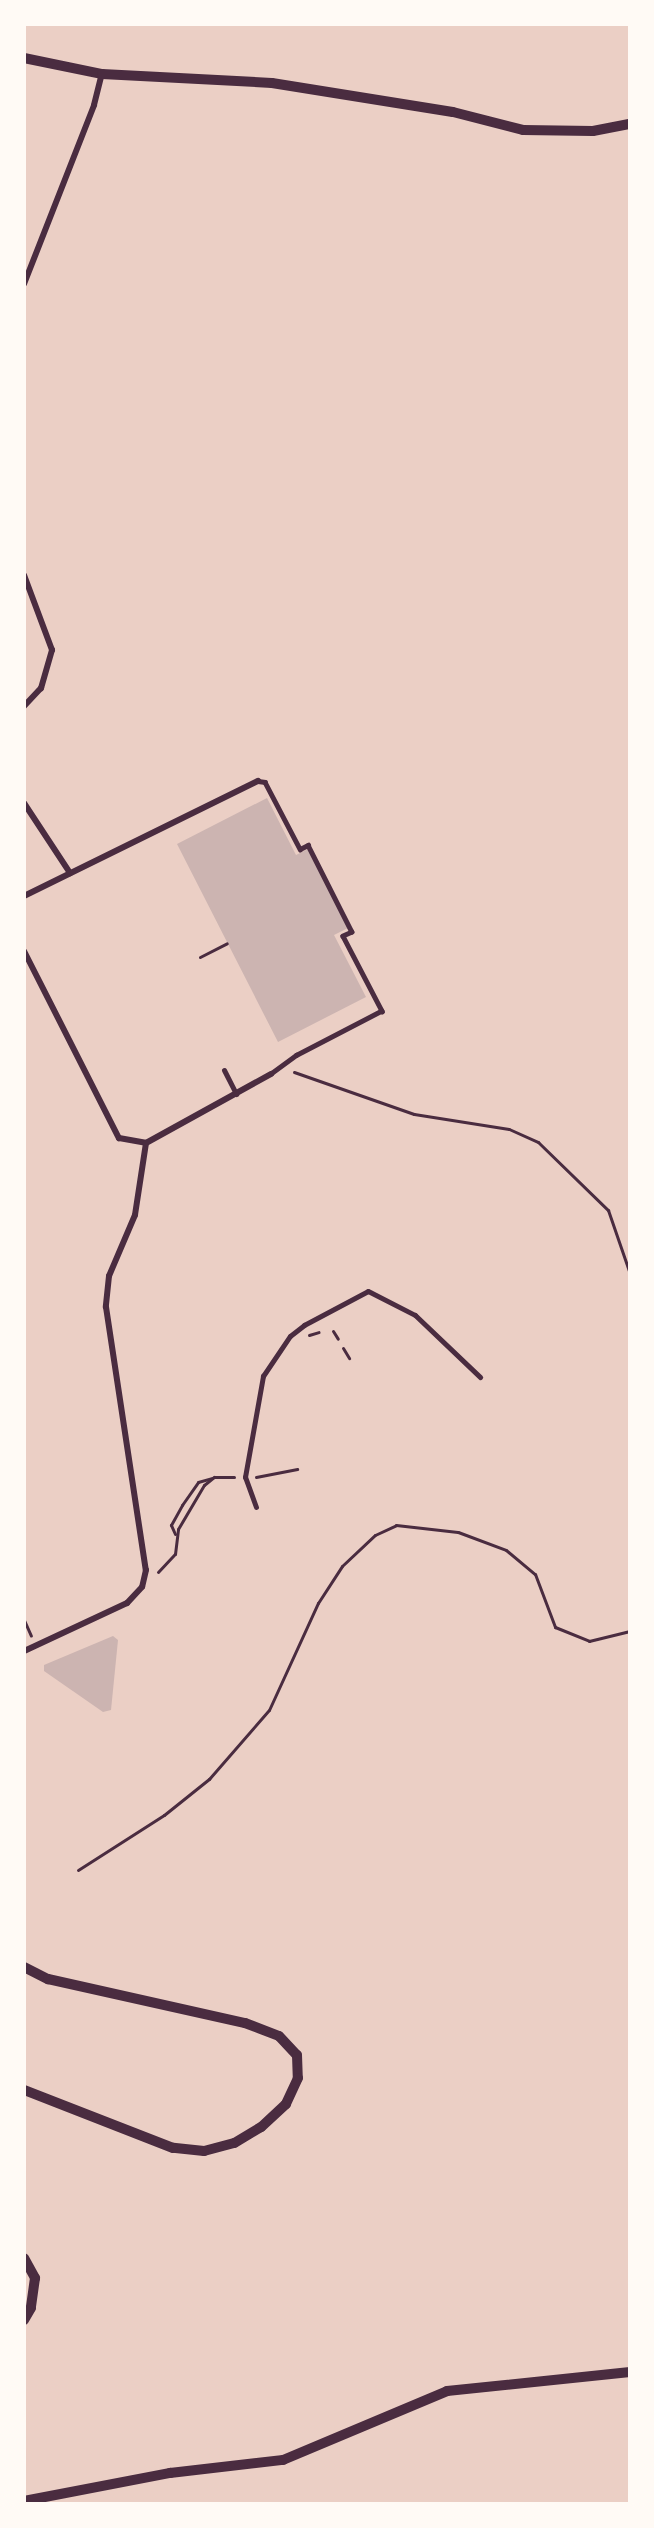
<!DOCTYPE html>
<html>
<head>
<meta charset="utf-8">
<style>
  body { margin:0 }
  #map { position:relative; width:654px; height:2528px; overflow:hidden; background:#f7e1d7; font-family:Bitter,serif }
  div>[style] { position:absolute }
  [style*='--x'] { left:calc(var(--x)*1px); top:calc(var(--y)*1px); width:calc(var(--w)*1px); rotate:calc(var(--a)*1deg) }
  .green>* { inset:0; background:#ebcfc5 }
  .building>* { inset:0; background:#ccb4b1 }
  .path>* { height:3px; margin:-1.5px; padding:0 1.5px; transform-origin:1.5px; border-radius:1.5px; background:#4a2c40 }
  .service>* { height:4.5px; margin:-2.25px; padding:0 2.25px; transform-origin:2.25px; border-radius:2.25px; background:#4a2c40 }
  .pedestrian>* { height:5px; margin:-2.5px; padding:0 2.5px; transform-origin:2.5px; border-radius:2.5px; background:#4a2c40 }
  .minor>* { height:6px; margin:-3px; padding:0 3px; transform-origin:3px; border-radius:3px; background:#4a2c40 }
  .tertiary>* { height:10px; margin:-5px; padding:0 5px; transform-origin:5px; border-radius:5px; background:#4a2c40 }
  span { translate:-50% -50%; white-space:nowrap; text-align:center; line-height:1.15; -webkit-text-stroke:6px #fffaf5; paint-order:stroke }
  .frame { position:absolute; inset:0; border:26px solid #fffaf5; pointer-events:none }
</style>
</head>
<body>
<div id="map">
  <div class="green">
    <i style="clip-path:polygon(24px 24px,630px 24px,630px 2504px,24px 2504px)"></i>
  </div>
  <div class="building">
    <i style="clip-path:polygon(267px 798px,296px 855px,308px 849px,348px 928px,334px 935px,366px 997px,278px 1042px,177px 844px)"></i>
    <i style="clip-path:polygon(113px 1636px,118px 1640px,111px 1710px,103px 1712px,44px 1671px,44px 1665px)"></i>
  </div>
  <div class="path">
    <i style="--x:200;--y:957;--w:30;--a:-27"></i>
    <i style="--x:294;--y:1072;--w:127;--a:19.3"></i>
    <i style="--x:414;--y:1114;--w:96;--a:9"></i>
    <i style="--x:509;--y:1129;--w:32;--a:24"></i>
    <i style="--x:538;--y:1142;--w:98;--a:44.2"></i>
    <i style="--x:608;--y:1210;--w:68;--a:71"></i>
    <i style="--x:333;--y:1331;--w:9;--a:58"></i>
    <i style="--x:309;--y:1335;--w:10;--a:-17"></i>
    <i style="--x:343;--y:1348;--w:12;--a:59"></i>
    <i style="--x:256;--y:1477;--w:42;--a:-11"></i>
    <i style="--x:175;--y:1534;--w:10;--a:-114"></i>
    <i style="--x:171;--y:1525;--w:23;--a:-61"></i>
    <i style="--x:182;--y:1505;--w:28;--a:-55"></i>
    <i style="--x:198;--y:1482;--w:15;--a:-16"></i>
    <i style="--x:158;--y:1572;--w:25;--a:-47"></i>
    <i style="--x:175;--y:1554;--w:25;--a:-83"></i>
    <i style="--x:178;--y:1529;--w:51;--a:-59.4"></i>
    <i style="--x:204;--y:1485;--w:13;--a:-39"></i>
    <i style="--x:214;--y:1477;--w:20;--a:0"></i>
    <i style="--x:24;--y:1620;--w:17;--a:66"></i>
    <i style="--x:78;--y:1870;--w:102;--a:-32.6"></i>
    <i style="--x:164;--y:1815;--w:58;--a:-38.7"></i>
    <i style="--x:209;--y:1779;--w:91;--a:-49"></i>
    <i style="--x:269;--y:1710;--w:118;--a:-65.4"></i>
    <i style="--x:318;--y:1603;--w:44;--a:-57"></i>
    <i style="--x:342;--y:1566;--w:45;--a:-43.2"></i>
    <i style="--x:375;--y:1535;--w:23;--a:-25"></i>
    <i style="--x:396;--y:1525;--w:62;--a:6.4"></i>
    <i style="--x:458;--y:1532;--w:51;--a:20.6"></i>
    <i style="--x:506;--y:1550;--w:38;--a:40"></i>
    <i style="--x:535;--y:1574;--w:57;--a:69.3"></i>
    <i style="--x:555;--y:1627;--w:37;--a:22"></i>
    <i style="--x:589;--y:1641;--w:42;--a:-13.7"></i>
  </div>
  <div class="service">
    <i style="--x:258;--y:781;--w:7;--a:8"></i>
    <i style="--x:265;--y:782;--w:76;--a:62.4"></i>
    <i style="--x:300;--y:849;--w:9;--a:-27"></i>
    <i style="--x:308;--y:845;--w:97;--a:63.2"></i>
    <i style="--x:352;--y:932;--w:10;--a:156"></i>
    <i style="--x:343;--y:936;--w:85;--a:62.5"></i>
    <i style="--x:382;--y:1011;--w:96;--a:152.6"></i>
    <i style="--x:297;--y:1055;--w:32;--a:144"></i>
  </div>
  <div class="pedestrian">
    <i style="--x:224;--y:1070;--w:27;--a:63"></i>
    <i style="--x:256;--y:1507;--w:32;--a:-110"></i>
    <i style="--x:245;--y:1477;--w:103;--a:-79.9"></i>
    <i style="--x:263;--y:1376;--w:48;--a:-56"></i>
    <i style="--x:290;--y:1336;--w:18;--a:-38"></i>
    <i style="--x:304;--y:1325;--w:72;--a:-28"></i>
    <i style="--x:368;--y:1291;--w:53;--a:27.1"></i>
    <i style="--x:415;--y:1315;--w:90;--a:43.6"></i>
  </div>
  <div class="minor">
    <i style="--x:24;--y:284;--w:192;--a:-68.6"></i>
    <i style="--x:94;--y:105;--w:32;--a:-76"></i>
    <i style="--x:24;--y:575;--w:80;--a:69.5"></i>
    <i style="--x:52;--y:650;--w:40;--a:106"></i>
    <i style="--x:41;--y:688;--w:25;--a:133"></i>
    <i style="--x:24;--y:803;--w:84;--a:56.7"></i>
    <i style="--x:24;--y:896;--w:261;--a:-26.2"></i>
    <i style="--x:24;--y:951;--w:210;--a:63.1"></i>
    <i style="--x:119;--y:1138;--w:27;--a:10"></i>
    <i style="--x:146;--y:1143;--w:73;--a:98.7"></i>
    <i style="--x:135;--y:1215;--w:66;--a:113.1"></i>
    <i style="--x:109;--y:1276;--w:31;--a:96"></i>
    <i style="--x:106;--y:1307;--w:266;--a:81.4"></i>
    <i style="--x:146;--y:1570;--w:17;--a:103"></i>
    <i style="--x:142;--y:1587;--w:22;--a:133"></i>
    <i style="--x:127;--y:1603;--w:114;--a:155"></i>
    <i style="--x:146;--y:1143;--w:143;--a:-28.9"></i>
  </div>
  <div class="tertiary">
    <i style="--x:24;--y:58;--w:80;--a:11.6"></i>
    <i style="--x:102;--y:74;--w:170;--a:3"></i>
    <i style="--x:272;--y:83;--w:183;--a:9.1"></i>
    <i style="--x:453;--y:112;--w:72;--a:14.4"></i>
    <i style="--x:523;--y:130;--w:70;--a:0.8"></i>
    <i style="--x:593;--y:131;--w:38;--a:-11"></i>
    <i style="--x:24;--y:1967;--w:27;--a:27"></i>
    <i style="--x:48;--y:1979;--w:202;--a:12.6"></i>
    <i style="--x:245;--y:2023;--w:36;--a:21"></i>
    <i style="--x:279;--y:2036;--w:26;--a:47"></i>
    <i style="--x:297;--y:2055;--w:23;--a:88"></i>
    <i style="--x:298;--y:2078;--w:29;--a:115"></i>
    <i style="--x:286;--y:2104;--w:34;--a:137"></i>
    <i style="--x:261;--y:2127;--w:31;--a:149"></i>
    <i style="--x:234;--y:2143;--w:31;--a:165"></i>
    <i style="--x:204;--y:2151;--w:31;--a:-174"></i>
    <i style="--x:173;--y:2148;--w:160;--a:-158.7"></i>
    <i style="--x:24;--y:2258;--w:23;--a:61"></i>
    <i style="--x:35;--y:2278;--w:30;--a:98"></i>
    <i style="--x:31;--y:2308;--w:14;--a:120"></i>
    <i style="--x:24;--y:2501;--w:149;--a:-10.9"></i>
    <i style="--x:170;--y:2473;--w:114;--a:-6.6"></i>
    <i style="--x:283;--y:2460;--w:178;--a:-22.8"></i>
    <i style="--x:447;--y:2391;--w:184;--a:-5.9"></i>
  </div>
  <div class="frame"></div>
</div>
</body>
</html>
